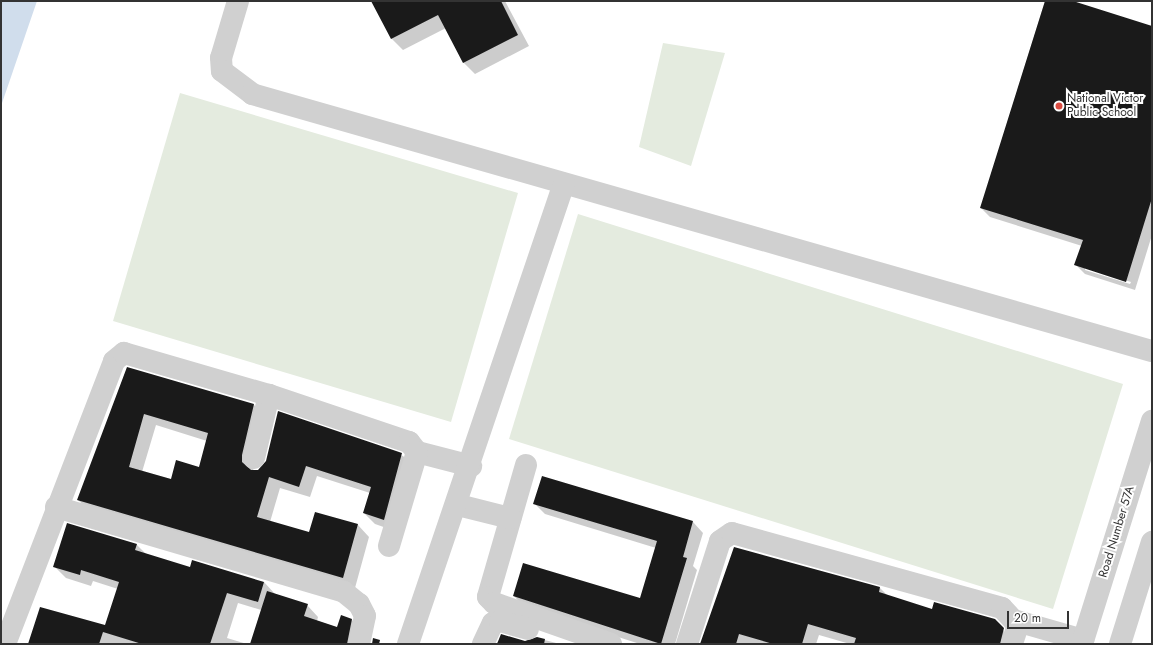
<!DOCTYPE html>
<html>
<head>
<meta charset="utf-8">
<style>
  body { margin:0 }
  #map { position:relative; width:1153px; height:645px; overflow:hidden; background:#fff; font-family:Jost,sans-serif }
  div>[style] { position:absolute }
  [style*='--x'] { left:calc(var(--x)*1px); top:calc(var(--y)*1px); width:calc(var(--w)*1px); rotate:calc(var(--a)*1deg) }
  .green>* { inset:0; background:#e4ebdf }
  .water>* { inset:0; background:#d0ddec }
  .shadow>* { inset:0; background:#0003 }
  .building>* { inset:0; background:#1a1a1a }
  .minor>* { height:22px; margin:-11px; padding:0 11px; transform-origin:11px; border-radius:11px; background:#d0d0d0 }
  .tertiary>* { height:22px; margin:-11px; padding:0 11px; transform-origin:11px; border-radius:11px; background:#d0d0d0 }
  .dots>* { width:11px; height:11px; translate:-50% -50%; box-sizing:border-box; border:2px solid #fff; border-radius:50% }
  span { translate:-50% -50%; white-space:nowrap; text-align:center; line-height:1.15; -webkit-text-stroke:4px #fff; paint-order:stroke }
  .poi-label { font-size:12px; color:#333 }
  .left { translate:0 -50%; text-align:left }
  .street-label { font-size:12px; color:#333 }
  .frame { position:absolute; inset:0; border:2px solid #333; pointer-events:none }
  .scale { position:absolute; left:1007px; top:611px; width:62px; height:18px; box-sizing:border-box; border:2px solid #333; border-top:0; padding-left:5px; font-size:12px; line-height:14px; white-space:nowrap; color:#333; -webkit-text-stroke:3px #fff; paint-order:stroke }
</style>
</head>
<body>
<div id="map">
  <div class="green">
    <i style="clip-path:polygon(663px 43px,725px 53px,691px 166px,639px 147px)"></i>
    <i style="clip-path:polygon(180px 93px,518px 193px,451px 422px,113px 321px)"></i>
    <i style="clip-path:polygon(578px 214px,1123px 384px,1053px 609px,509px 439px)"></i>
  </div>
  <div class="water">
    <i style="clip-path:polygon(1px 1px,37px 1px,1px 106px)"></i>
  </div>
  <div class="shadow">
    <i style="clip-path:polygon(372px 1px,505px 1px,529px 46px,475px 74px,464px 63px,446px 28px,403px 50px,392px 39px)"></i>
    <i style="clip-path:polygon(evenodd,1045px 1px,1070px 1px,1152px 27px,1152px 235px,1135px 290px,1085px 274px,1076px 265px,1082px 246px,990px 217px,981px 208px,1045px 1px,1085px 268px,1131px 282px,1130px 284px,1085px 270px,1085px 268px)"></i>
    <i style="clip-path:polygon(evenodd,127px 368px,254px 405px,265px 416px,253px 471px,258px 471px,267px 462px,279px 413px,403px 456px,414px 467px,395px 531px,375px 524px,364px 513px,370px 493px,317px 476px,310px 497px,280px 488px,270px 522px,310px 533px,316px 513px,358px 525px,369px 537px,355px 588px,90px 511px,78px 500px,127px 368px,156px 425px,207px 441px,199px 468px,172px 480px,142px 472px,156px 425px)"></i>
    <i style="clip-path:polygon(535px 504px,693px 522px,703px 533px,693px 566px,697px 570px,675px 644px,640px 644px,524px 607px,514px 596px,641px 599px,656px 548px,545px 514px)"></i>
    <i style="clip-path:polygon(137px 545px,146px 554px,191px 569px,264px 582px,275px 594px,307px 605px,318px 617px,317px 621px,338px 628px,351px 619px,363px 631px,360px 644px,251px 644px,261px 610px,238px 603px,227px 638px,247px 644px,30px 644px,106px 626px,118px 589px,93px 581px,91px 586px,66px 578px,54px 566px)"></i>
    <i style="clip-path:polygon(880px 588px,888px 596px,932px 610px,995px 620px,1014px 644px,850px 644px,819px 635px,816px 644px,701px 644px)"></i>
    <i style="clip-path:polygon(502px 636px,525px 642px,537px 638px,560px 644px,496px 644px)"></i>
  </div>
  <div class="building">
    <i style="clip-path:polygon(371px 1px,501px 1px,518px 35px,463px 63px,438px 15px,391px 39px)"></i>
    <i style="clip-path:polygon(1045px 1px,1073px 1px,1152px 26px,1152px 198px,1126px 282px,1074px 265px,1083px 240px,980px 208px)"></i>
    <i style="clip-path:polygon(evenodd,127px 367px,254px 404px,242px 455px,242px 462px,251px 470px,258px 470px,266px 461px,278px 411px,402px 453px,384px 520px,363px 513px,371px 487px,306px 466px,299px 487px,269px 477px,257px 517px,309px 532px,315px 512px,358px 524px,343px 578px,77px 500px,127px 367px,144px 414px,208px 433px,199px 467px,176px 460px,171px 479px,129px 467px,144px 414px)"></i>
    <i style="clip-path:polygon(542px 476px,693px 521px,683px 557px,687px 558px,661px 644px,513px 596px,523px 563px,640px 598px,657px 541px,533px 504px)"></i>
    <i style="clip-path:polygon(67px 523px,137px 544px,135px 550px,190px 567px,192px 560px,264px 582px,258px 602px,227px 593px,210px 644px,142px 644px,103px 632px,99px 644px,28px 644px,40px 607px,105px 625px,119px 582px,81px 570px,80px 575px,53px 567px)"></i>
    <i style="clip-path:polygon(734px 547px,880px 587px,879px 592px,932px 609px,934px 602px,995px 619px,1004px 628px,1000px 644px,854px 644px,856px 638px,808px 624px,802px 644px,773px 644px,739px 634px,736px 644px,700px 644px)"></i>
    <i style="clip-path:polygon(267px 591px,308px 604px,304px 616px,337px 627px,341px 615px,352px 619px,347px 644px,250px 644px)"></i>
    <i style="clip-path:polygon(501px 634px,525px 641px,537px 637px,545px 639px,544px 644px,497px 644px)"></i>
    <i style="clip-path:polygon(373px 638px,380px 640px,379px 644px,372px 644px)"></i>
  </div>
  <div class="minor">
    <i style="--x:238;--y:1;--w:59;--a:106.6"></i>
    <i style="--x:221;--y:58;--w:13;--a:86"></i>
    <i style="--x:222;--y:71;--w:38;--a:37"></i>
    <i style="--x:252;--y:94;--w:936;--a:15.94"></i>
    <i style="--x:417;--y:452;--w:56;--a:14.5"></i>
    <i style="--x:254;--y:458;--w:65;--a:-76.6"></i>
    <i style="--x:526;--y:465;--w:137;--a:106.1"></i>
    <i style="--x:488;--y:597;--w:8;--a:45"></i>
    <i style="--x:494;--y:603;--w:124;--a:19.3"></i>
    <i style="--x:458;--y:505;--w:54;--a:14"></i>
    <i style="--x:56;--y:507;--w:300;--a:16.4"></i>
    <i style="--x:344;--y:592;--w:19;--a:39"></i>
    <i style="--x:359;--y:604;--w:13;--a:63"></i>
    <i style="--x:365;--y:616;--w:29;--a:102"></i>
    <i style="--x:1017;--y:621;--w:69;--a:16.1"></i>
    <i style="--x:5;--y:644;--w:303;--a:-68.9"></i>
    <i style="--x:114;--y:361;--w:13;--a:-39"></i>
    <i style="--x:124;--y:353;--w:151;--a:16.2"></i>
    <i style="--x:269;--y:395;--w:148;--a:18.6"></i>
    <i style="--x:409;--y:442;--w:13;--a:51"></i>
    <i style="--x:417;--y:452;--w:98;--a:106.6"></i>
    <i style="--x:408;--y:644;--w:486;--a:-71.3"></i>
    <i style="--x:483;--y:644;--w:23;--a:-65"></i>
    <i style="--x:493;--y:623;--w:7;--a:-16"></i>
    <i style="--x:500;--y:621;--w:29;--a:16"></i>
    <i style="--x:687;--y:644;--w:108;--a:-72.2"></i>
    <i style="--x:720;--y:541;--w:14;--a:-34"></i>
    <i style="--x:732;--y:533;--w:280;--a:15.5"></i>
    <i style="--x:1002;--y:608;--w:23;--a:47"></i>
    <i style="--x:1018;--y:625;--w:20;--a:108"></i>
  </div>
  <div class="tertiary">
    <i style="--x:1082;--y:644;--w:234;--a:-72.6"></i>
    <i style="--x:1120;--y:644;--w:107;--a:-72.6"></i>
  </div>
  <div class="dots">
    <i style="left:1059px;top:106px;background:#dc4d42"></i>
  </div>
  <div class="poi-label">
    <span class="left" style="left:1067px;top:106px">National Victor<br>Public School</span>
  </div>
  <div class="street-label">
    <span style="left:1117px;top:532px;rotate:-73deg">Road Number 57A</span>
  </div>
  <div class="frame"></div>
  <div class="scale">20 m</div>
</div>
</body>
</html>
